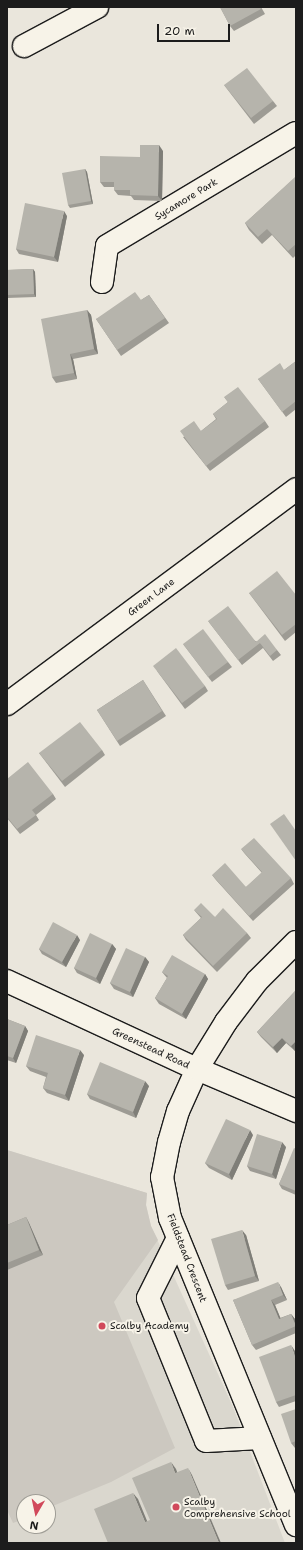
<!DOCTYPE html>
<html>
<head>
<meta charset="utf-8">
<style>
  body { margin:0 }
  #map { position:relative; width:303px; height:1550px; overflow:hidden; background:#eae6dc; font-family:"Shantell Sans",sans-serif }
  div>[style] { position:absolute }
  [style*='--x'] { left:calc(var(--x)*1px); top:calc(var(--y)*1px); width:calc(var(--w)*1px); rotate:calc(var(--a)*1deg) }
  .built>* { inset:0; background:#dad7ce }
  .green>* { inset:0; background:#ccc8c0 }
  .roads { filter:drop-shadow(1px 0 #1c1c1c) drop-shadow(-1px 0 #1c1c1c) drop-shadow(0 1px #1c1c1c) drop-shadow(0 -1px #1c1c1c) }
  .minor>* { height:22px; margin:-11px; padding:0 11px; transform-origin:11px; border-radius:11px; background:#f7f3e8 }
  .wall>* { inset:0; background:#9d9b94 }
  .shaded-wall>* { inset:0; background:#7f7e78 }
  .building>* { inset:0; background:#b6b4ac }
  .dots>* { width:11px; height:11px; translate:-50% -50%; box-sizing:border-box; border:2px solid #f7f3e8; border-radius:50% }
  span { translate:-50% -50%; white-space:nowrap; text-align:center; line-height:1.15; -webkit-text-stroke:4px #f7f3e8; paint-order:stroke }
  .street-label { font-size:10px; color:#1c1c1c }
  .poi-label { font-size:10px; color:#1c1c1c }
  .left { translate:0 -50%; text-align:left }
  .frame { position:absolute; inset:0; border:8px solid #1c1c1c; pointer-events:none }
  .north { position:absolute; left:16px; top:1494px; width:40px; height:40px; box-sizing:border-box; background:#f7f3e8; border:1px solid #9f9d96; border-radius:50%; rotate:189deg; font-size:11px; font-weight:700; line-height:16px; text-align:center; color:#1c1c1c }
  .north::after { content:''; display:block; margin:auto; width:14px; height:18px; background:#d1495b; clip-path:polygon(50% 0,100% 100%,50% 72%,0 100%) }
  .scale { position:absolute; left:157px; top:24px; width:73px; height:18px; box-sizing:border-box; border:2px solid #1c1c1c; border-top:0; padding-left:5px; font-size:12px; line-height:14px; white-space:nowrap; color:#1c1c1c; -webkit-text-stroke:3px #f7f3e8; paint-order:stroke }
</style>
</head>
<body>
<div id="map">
  <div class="built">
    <i style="clip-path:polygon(evenodd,7px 1150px,147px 1193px,146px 1205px,151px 1226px,233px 1407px,285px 1543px,7px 1543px,7px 1150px,24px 1502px,48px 1502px,48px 1526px,24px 1526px,24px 1502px)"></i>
  </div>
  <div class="green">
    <i style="clip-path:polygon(7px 1150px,147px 1193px,146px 1205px,151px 1226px,158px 1240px,114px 1302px,175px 1448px,111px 1482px,48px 1508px,48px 1502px,24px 1502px,24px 1519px,13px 1523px,7px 1510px)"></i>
  </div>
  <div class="roads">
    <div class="minor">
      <i style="--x:24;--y:46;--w:83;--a:-28.1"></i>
      <i style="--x:102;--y:282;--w:36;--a:-82"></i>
      <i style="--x:107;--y:246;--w:220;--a:-30.9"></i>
      <i style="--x:7;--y:704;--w:360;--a:-36.6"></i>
      <i style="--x:296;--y:942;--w:55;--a:135"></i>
      <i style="--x:257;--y:981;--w:51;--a:127.1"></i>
      <i style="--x:226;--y:1022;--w:55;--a:121.7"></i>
      <i style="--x:197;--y:1069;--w:46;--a:114.3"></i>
      <i style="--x:178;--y:1111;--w:32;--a:106"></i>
      <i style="--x:169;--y:1142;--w:36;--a:101"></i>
      <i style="--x:162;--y:1177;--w:42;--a:79"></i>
      <i style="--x:170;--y:1218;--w:332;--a:67.7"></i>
      <i style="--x:7;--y:981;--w:209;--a:24.9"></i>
      <i style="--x:197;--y:1069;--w:108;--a:23"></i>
      <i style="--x:178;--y:1238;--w:67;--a:116.6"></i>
      <i style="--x:148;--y:1298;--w:154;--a:67.9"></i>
      <i style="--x:206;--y:1441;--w:54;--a:-3.2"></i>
    </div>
  </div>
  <div class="wall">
    <i style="clip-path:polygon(220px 7px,261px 7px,265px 14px,234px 31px,230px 26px)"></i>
    <i style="clip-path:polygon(224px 85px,273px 101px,277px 106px,254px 124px)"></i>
    <i style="clip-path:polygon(163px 151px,162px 201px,134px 200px,131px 196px,118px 195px,114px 190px,114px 187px,104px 187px,100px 182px,140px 157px)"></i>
    <i style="clip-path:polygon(85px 169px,87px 172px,93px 204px,70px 208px,68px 205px)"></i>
    <i style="clip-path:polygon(296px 177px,296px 255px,293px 258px,272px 235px,262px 244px,249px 230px,245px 223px)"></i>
    <i style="clip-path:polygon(67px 216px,58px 262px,19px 254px,16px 249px)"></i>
    <i style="clip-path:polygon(33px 269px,35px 272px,36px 297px,7px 298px,7px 270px)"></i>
    <i style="clip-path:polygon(149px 295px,169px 323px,121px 356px,96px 319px,141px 300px)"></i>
    <i style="clip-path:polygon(87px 310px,91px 315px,98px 354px,73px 359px,77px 379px,56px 383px,52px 377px)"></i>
    <i style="clip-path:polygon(296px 361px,296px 409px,286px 417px,258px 379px,284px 370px)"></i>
    <i style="clip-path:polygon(224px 397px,265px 421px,269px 427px,210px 471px,183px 437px,201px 431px,216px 419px,213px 414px,228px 402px)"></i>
    <i style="clip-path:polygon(249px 593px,296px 595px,296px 632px,285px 641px)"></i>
    <i style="clip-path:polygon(208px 621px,277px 650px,281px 655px,273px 661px,263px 648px,242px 665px)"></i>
    <i style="clip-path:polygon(183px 644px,228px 662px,232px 667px,212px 682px)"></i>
    <i style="clip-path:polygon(157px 671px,205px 686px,208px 691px,185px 709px)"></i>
    <i style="clip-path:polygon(143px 680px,166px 716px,120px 746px,97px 710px)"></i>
    <i style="clip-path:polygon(102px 750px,105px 755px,65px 787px,39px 753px)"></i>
    <i style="clip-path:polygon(7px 779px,53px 794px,56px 799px,36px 815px,39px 820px,20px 834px,7px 818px)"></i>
    <i style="clip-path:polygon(241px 849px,291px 878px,294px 884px,253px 921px,216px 880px,212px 875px,246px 887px,262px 873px,245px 854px)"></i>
    <i style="clip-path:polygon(194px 910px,215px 917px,247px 933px,251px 938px,217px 972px,186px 940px,183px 935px,201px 918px)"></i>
    <i style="clip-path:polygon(80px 940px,66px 967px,42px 954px,39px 949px)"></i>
    <i style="clip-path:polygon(112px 944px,116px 949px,100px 984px,77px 973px,74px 968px)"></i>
    <i style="clip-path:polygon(145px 957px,149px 962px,133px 997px,114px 989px,110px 983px)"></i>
    <i style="clip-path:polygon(162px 972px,205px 974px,208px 979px,186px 1019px,159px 1004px,155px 998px,167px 978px)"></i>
    <i style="clip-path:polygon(296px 990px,295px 1051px,286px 1043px,277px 1053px,261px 1037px,257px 1032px)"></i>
    <i style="clip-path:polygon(7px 1019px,25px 1026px,28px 1031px,16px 1063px,7px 1060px)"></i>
    <i style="clip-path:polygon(84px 1055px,69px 1101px,47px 1093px,43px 1088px,46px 1077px,30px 1071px,26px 1066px)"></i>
    <i style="clip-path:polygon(149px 1086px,136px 1118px,90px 1099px,87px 1094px)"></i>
    <i style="clip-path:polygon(253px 1135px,232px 1180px,209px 1168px,205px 1163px)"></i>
    <i style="clip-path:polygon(286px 1147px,276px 1179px,250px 1171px,247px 1166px)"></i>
    <i style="clip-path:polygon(296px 1149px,296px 1195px,282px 1189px,279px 1184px)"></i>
    <i style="clip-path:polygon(26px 1217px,29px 1223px,43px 1255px,7px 1270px,7px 1225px)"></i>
    <i style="clip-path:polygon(246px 1235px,259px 1281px,228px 1290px,225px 1285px)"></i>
    <i style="clip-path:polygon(281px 1287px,287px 1300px,275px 1305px,280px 1318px,291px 1314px,295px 1319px,296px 1323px,296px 1333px,256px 1350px,252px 1345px,233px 1300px)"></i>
    <i style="clip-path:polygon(295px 1351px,296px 1354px,296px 1401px,279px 1407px,276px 1402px)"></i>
    <i style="clip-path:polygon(296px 1409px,296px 1448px,295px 1448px,291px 1443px)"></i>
  </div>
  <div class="shaded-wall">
    <i style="clip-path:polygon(159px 145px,163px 151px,162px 201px,158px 196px)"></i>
    <i style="clip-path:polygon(85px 169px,87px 172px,93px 204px,91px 201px)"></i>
    <i style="clip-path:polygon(64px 211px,67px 216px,58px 262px,54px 257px)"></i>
    <i style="clip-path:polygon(33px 269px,35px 272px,36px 297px,34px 294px)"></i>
    <i style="clip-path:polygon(87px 310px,91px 315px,98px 354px,94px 349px)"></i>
    <i style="clip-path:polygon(70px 354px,73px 359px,77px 379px,74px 373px)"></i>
    <i style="clip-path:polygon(77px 935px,80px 940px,66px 967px,62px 962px)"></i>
    <i style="clip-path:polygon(112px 944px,116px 949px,100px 984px,96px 978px)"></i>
    <i style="clip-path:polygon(145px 957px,149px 962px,133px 997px,130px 992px)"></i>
    <i style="clip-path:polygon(205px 974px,208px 979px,186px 1019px,182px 1014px)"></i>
    <i style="clip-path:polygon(25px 1026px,28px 1031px,16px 1063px,13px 1058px)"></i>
    <i style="clip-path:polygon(282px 1038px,286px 1043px,277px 1053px,273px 1047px)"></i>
    <i style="clip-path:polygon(296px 1041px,296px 1050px,295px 1051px,291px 1046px)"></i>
    <i style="clip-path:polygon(80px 1050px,84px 1055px,69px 1101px,65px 1095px)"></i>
    <i style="clip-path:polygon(145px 1081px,149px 1086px,136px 1118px,133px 1112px)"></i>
    <i style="clip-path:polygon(250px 1130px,253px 1135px,232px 1180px,229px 1174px)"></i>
    <i style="clip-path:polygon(282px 1142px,286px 1147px,276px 1179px,272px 1174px)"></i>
    <i style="clip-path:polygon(26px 1217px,29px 1223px,43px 1255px,39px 1250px)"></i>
    <i style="clip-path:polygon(242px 1230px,246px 1235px,259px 1281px,255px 1276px)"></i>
    <i style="clip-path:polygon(278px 1282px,281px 1287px,287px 1300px,283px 1295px)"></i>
    <i style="clip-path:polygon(271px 1300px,275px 1305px,283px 1324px,279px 1319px)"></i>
    <i style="clip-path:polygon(291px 1314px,295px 1319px,296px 1323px,296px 1326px)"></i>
    <i style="clip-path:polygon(291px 1345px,295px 1351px,296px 1354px,296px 1359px)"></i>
    <i style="clip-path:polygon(171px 1462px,176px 1469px,180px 1480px,175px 1473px)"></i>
    <i style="clip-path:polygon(188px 1468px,192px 1475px,221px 1543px,219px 1543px)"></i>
    <i style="clip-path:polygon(133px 1493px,138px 1499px,150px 1528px,145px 1522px)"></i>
  </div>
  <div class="building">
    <i style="clip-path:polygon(220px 7px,260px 7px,261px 9px,230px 26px)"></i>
    <i style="clip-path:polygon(247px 68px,273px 101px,251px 118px,224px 85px)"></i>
    <i style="clip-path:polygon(140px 145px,159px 145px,158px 196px,130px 195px,130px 190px,114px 190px,114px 182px,100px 182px,100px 156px,140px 157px)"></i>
    <i style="clip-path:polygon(85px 169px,91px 201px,68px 205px,62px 173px)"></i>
    <i style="clip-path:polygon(295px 177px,296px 177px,296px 244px,288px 251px,267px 229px,258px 237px,245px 223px)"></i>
    <i style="clip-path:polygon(25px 203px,64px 211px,54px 257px,16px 249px)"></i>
    <i style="clip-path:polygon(33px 269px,34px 294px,7px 295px,7px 270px)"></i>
    <i style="clip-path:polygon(135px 292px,141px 300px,149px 295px,165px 318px,117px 350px,96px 319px)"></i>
    <i style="clip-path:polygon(87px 310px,94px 349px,70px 354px,74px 373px,52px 377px,41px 319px)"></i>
    <i style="clip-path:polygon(296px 361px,296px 401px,282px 412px,258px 379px,280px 363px,284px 370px)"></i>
    <i style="clip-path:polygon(238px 387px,265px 421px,206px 466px,180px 431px,194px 421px,201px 431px,217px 419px,213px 414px,228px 402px,224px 397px)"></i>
    <i style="clip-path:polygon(277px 571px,296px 595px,296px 624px,282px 635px,249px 593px)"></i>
    <i style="clip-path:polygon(228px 606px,256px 642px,265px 634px,277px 650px,270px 656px,260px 643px,238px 660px,208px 621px)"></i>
    <i style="clip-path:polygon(203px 629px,228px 662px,208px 677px,183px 644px)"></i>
    <i style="clip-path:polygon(176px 648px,205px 686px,182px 703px,153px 666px)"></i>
    <i style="clip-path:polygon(143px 680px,162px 711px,117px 741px,97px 710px)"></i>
    <i style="clip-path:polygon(80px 722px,102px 750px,62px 781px,39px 753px)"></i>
    <i style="clip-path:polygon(28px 762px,53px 794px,32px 810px,36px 815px,17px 829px,7px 817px,7px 779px)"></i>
    <i style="clip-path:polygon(284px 814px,296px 831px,296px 861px,270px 824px)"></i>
    <i style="clip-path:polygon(254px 838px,291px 878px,249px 916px,212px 875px,225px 863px,246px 887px,262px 872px,241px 849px)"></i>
    <i style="clip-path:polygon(201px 903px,215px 917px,223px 908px,247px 933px,213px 966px,183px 935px,202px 917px,194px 910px)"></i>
    <i style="clip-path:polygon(53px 922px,77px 935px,62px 962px,39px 949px)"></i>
    <i style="clip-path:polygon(90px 933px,112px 944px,96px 978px,74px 968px)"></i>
    <i style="clip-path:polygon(126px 948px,145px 957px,130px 992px,110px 983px)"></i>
    <i style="clip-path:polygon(172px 955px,205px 974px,182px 1014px,155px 998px,168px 976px,162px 972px)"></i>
    <i style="clip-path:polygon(296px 990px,296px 1041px,291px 1046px,282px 1038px,273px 1047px,257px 1032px)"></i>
    <i style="clip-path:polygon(7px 1019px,25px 1026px,13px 1058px,7px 1056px)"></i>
    <i style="clip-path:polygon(36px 1035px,80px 1050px,65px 1095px,43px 1088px,48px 1073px,26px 1066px)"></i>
    <i style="clip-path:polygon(100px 1062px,145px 1081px,133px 1112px,87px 1094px)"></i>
    <i style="clip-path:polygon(226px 1119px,250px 1130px,229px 1174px,205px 1163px)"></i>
    <i style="clip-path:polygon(257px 1134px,282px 1142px,272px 1174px,247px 1166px)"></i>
    <i style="clip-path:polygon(294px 1148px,296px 1149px,296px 1191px,279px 1184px)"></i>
    <i style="clip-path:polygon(26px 1217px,39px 1250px,7px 1263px,7px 1225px)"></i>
    <i style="clip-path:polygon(242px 1230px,255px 1276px,225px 1285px,211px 1239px)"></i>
    <i style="clip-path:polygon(278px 1282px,283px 1295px,271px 1300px,279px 1319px,291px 1314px,296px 1326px,252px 1345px,233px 1300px)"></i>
    <i style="clip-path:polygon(291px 1345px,296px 1359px,296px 1395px,276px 1402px,259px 1357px)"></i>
    <i style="clip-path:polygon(296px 1409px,296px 1441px,291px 1443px,281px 1414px)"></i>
    <i style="clip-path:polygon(171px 1462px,175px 1473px,188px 1468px,219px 1543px,108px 1543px,94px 1509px,133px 1493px,145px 1522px,150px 1520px,132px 1478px)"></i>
  </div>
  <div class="dots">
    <i style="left:102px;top:1326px;background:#d1495b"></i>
    <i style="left:176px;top:1507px;background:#d1495b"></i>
  </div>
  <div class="street-label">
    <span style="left:186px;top:199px;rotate:-31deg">Sycamore Park</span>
    <span style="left:151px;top:597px;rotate:-37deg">Green Lane</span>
    <span style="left:151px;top:1048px;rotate:25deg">Greenstead Road</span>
    <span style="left:187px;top:1258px;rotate:69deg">Fieldstead Crescent</span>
  </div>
  <div class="poi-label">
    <span class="left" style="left:110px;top:1326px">Scalby Academy</span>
    <span class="left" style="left:184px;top:1507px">Scalby<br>Comprehensive School</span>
  </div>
  <div class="frame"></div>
  <div class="north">N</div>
  <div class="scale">20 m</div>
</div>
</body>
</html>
